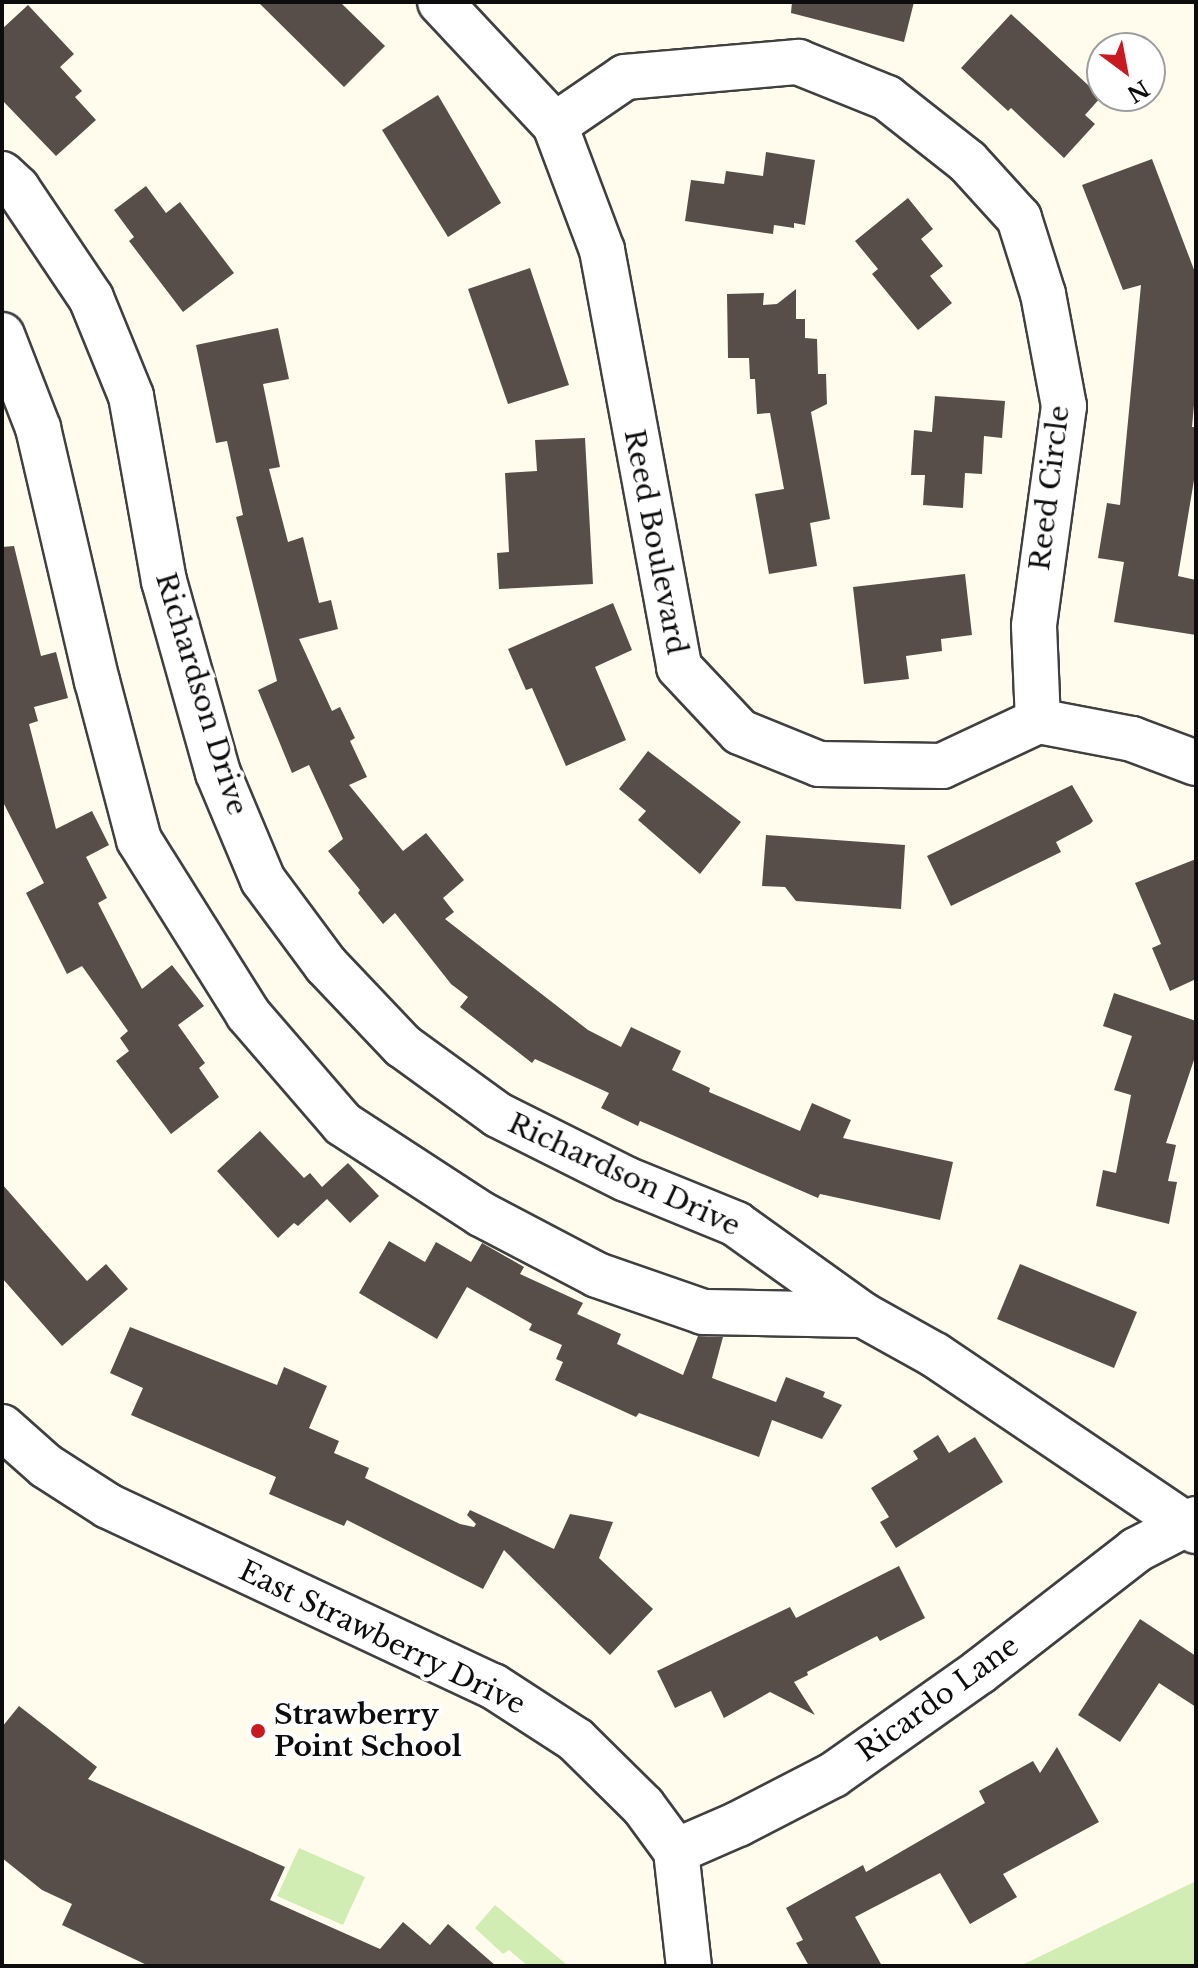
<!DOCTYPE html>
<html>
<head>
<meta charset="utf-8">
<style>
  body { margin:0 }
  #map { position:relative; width:1198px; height:1968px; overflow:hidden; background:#fffced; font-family:"Libre Baskerville",serif }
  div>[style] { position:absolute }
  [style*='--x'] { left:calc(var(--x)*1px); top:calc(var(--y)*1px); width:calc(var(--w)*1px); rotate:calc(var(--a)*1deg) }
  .green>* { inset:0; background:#d1edb3 }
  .building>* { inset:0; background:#574e49 }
  .roads { filter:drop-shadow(2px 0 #404040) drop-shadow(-2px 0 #404040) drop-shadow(0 2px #404040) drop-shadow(0 -2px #404040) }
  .minor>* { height:44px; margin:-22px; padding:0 22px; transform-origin:22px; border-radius:22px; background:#fff }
  .dots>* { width:22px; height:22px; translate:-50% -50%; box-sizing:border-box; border:4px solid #fff; border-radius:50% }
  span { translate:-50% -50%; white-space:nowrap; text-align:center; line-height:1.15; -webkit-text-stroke:8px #fff; paint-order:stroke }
  .street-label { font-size:28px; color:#0d0d0d }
  .poi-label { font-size:28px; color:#0d0d0d; font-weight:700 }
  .left { translate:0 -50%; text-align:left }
  .frame { position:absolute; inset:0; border:4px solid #0d0d0d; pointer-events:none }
  .north { position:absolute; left:1086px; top:32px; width:80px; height:80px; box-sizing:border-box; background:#fff; border:2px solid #9e9e9e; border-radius:50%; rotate:148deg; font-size:22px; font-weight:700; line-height:32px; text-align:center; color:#0d0d0d }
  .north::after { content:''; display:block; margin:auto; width:28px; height:36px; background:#c91921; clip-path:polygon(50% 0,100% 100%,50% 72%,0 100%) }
</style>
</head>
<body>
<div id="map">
  <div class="green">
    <i style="clip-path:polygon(299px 1848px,365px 1877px,343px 1925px,277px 1896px)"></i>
    <i style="clip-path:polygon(1196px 1881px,1196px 1966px,1020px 1966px)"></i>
    <i style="clip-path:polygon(495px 1905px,566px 1964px,528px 1966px,509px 1950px,503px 1954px,475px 1928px)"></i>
  </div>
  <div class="building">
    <i style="clip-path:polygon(258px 2px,340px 2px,385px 46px,344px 87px)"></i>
    <i style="clip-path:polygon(792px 2px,914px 2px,904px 42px,791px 13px)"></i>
    <i style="clip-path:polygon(28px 5px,74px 54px,60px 67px,82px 91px,75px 97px,96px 120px,56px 156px,2px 100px,2px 29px)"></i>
    <i style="clip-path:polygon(1011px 14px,1101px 97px,1085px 115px,1095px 124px,1064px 158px,1011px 108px,1008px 111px,961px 68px)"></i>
    <i style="clip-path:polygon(438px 95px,501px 203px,448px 237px,382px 130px)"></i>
    <i style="clip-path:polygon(766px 152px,815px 160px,805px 225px,794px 223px,794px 228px,774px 225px,773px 234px,685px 221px,691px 180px,724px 184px,726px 171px,763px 176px)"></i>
    <i style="clip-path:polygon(1152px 159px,1196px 275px,1196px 383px,1192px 427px,1196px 427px,1196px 468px,1178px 576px,1196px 580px,1196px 635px,1114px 622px,1124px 562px,1098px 558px,1107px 503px,1120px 505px,1141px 285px,1123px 290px,1082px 185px)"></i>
    <i style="clip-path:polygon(146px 186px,166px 213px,180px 202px,234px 273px,183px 312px,129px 241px,134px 237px,114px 210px)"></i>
    <i style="clip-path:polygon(908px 198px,933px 229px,921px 239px,943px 266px,930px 276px,952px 303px,918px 330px,872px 274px,878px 269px,855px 241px)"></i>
    <i style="clip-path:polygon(530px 268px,569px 385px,508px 404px,468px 289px)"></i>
    <i style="clip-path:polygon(796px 289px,796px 319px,805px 319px,805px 338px,817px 339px,818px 374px,826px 374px,827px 404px,811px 412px,830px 519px,810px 523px,817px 566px,769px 574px,755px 494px,784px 489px,770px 413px,757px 414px,755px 379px,750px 379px,749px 358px,728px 358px,727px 294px,764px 293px,763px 305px,777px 304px)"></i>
    <i style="clip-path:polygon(278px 328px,289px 379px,263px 384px,280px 467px,269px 469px,288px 542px,303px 537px,319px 603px,331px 600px,338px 629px,299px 639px,332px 711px,340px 707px,355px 738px,350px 741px,367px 777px,349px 785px,403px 851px,426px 833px,464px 880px,443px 898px,454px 912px,445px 919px,588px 1030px,621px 1047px,631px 1027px,681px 1051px,672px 1070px,710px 1088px,709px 1092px,800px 1131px,812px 1103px,851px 1120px,843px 1138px,953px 1162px,940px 1220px,820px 1194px,818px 1198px,640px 1121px,638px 1126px,601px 1108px,609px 1093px,535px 1059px,532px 1063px,460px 1007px,468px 997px,451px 984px,395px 913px,383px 924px,358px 893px,360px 890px,328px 851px,343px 839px,309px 765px,292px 773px,258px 690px,277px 681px,236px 517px,243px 515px,227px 441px,216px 443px,196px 345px)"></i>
    <i style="clip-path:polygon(935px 396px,1005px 401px,1002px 438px,984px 436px,982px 474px,965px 473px,963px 508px,923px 505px,925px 475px,911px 475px,914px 430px,932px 432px)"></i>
    <i style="clip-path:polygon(585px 438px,593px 584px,499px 589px,497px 553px,509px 552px,505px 473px,537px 471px,535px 440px)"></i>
    <i style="clip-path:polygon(14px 546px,41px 656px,56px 652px,68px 698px,34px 707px,38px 721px,29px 724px,56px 829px,92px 811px,109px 845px,86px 857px,107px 898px,98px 903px,142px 989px,172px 965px,204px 1006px,178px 1025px,205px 1063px,199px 1068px,219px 1097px,171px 1134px,116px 1061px,129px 1051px,120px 1038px,128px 1031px,82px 966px,67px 974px,26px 893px,44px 883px,2px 800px,2px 547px)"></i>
    <i style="clip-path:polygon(965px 574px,972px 635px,941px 639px,942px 651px,906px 656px,909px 679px,864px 684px,853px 587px)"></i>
    <i style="clip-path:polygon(613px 603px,632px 650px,595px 667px,626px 740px,566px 766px,532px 688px,526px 690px,508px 649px)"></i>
    <i style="clip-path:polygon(648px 751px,741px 822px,700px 874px,638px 820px,646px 811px,619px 789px)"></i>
    <i style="clip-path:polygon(1072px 785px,1093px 821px,1090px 824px,1056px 842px,1061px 852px,951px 906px,927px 856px)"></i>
    <i style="clip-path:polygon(766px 835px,905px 845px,901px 909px,796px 901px,785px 887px,762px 886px)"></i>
    <i style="clip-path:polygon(1196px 859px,1196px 979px,1170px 991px,1152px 948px,1161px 944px,1135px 883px)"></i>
    <i style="clip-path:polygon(1114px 993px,1196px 1021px,1196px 1054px,1166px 1143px,1176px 1145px,1168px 1181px,1177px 1182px,1169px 1224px,1096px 1206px,1103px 1170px,1116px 1173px,1131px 1095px,1114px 1090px,1132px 1036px,1103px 1026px)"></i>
    <i style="clip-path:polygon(260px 1131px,304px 1178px,310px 1173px,322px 1187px,348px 1163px,379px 1196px,350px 1223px,327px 1199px,298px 1226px,294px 1223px,278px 1238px,217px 1171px)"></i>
    <i style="clip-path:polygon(2px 1184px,87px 1281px,106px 1264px,128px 1289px,62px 1346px,2px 1278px)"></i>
    <i style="clip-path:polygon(389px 1241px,425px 1262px,436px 1242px,471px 1262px,482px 1243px,524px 1267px,520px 1274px,583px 1303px,577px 1314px,621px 1334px,617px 1344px,683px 1375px,698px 1336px,723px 1337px,712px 1378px,776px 1402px,786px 1377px,825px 1392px,823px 1397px,842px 1405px,822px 1439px,772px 1420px,759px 1457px,639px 1413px,636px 1417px,555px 1380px,563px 1362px,556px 1359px,562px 1345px,529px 1330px,532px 1324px,467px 1287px,437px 1339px,359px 1293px)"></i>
    <i style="clip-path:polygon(1020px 1264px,1137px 1312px,1114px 1368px,997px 1319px)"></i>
    <i style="clip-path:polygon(130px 1327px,277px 1385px,284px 1367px,327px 1386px,309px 1428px,339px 1441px,334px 1453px,369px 1468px,365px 1478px,460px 1524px,474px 1527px,476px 1524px,467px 1515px,470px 1510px,554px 1549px,570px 1514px,613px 1522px,599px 1558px,653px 1609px,610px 1655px,504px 1550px,483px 1589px,347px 1520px,344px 1526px,269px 1494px,276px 1477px,131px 1415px,143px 1388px,110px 1373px)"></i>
    <i style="clip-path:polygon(938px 1435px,949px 1453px,975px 1437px,1003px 1482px,896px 1548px,880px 1522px,889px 1517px,871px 1488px,918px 1459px,913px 1451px)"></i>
    <i style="clip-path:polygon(899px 1566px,925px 1618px,880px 1641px,877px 1636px,807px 1672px,808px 1675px,794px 1682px,815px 1715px,770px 1692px,724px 1718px,711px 1691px,675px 1708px,657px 1671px,790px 1607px,796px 1618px)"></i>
    <i style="clip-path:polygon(1140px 1619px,1196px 1656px,1196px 1707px,1159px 1683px,1120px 1742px,1078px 1715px)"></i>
    <i style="clip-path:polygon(19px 1706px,97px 1767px,88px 1779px,285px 1867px,270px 1900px,380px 1949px,403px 1922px,430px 1945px,448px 1924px,496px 1966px,149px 1966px,62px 1925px,72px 1904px,42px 1890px,2px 1858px,2px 1727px)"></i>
    <i style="clip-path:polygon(1057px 1747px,1099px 1822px,1003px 1874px,1017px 1897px,970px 1924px,940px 1873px,855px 1917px,882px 1966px,809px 1966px,796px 1943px,803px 1940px,786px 1908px,863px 1865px,866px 1872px,985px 1803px,979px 1791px,1033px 1761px,1040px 1773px)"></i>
  </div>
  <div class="roads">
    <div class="minor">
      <i style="--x:440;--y:2;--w:168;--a:46.9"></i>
      <i style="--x:555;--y:125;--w:134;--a:69.4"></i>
      <i style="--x:602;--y:250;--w:424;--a:79.5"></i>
      <i style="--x:679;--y:667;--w:89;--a:46.8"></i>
      <i style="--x:740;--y:732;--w:85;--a:22.1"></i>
      <i style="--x:819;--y:764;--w:123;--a:0.9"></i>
      <i style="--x:942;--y:766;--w:106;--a:-25.1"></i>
      <i style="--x:1038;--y:721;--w:96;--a:10.8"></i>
      <i style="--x:1132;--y:739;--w:68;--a:20.6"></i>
      <i style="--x:555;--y:125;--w:85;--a:-34.4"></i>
      <i style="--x:625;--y:77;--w:174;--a:-5"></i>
      <i style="--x:798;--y:62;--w:96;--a:22"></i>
      <i style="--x:887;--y:98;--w:103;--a:38.3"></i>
      <i style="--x:968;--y:162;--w:76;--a:47.7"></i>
      <i style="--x:1019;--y:218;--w:80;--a:72.5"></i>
      <i style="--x:1043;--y:294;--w:114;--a:79.4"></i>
      <i style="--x:1064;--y:406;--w:222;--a:97.8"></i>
      <i style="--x:1034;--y:626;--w:95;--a:87.6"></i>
      <i style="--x:2;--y:174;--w:21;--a:43"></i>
      <i style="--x:17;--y:188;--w:133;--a:56.1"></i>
      <i style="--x:91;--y:298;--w:106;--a:67.8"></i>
      <i style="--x:131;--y:396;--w:188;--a:79.9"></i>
      <i style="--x:164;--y:581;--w:199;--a:74.3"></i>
      <i style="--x:218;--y:773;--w:116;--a:67.2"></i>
      <i style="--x:263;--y:880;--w:106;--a:53.5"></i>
      <i style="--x:326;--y:965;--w:112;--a:46.5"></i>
      <i style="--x:403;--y:1046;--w:117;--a:36"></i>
      <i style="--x:498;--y:1115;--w:143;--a:26.6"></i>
      <i style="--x:626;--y:1179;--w:119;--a:22.2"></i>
      <i style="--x:736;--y:1224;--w:156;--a:35.6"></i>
      <i style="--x:863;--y:1315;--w:82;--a:29.1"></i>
      <i style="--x:935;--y:1355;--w:315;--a:34"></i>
      <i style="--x:2;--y:335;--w:100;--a:68.8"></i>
      <i style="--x:38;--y:428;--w:260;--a:76.9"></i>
      <i style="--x:97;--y:681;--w:164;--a:75.2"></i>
      <i style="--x:139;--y:840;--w:205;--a:57.9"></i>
      <i style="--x:248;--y:1014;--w:145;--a:49.2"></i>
      <i style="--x:343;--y:1124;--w:165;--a:33.1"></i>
      <i style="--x:481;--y:1214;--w:131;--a:27.7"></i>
      <i style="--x:597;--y:1275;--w:112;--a:19.2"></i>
      <i style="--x:703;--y:1312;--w:160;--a:1.1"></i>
      <i style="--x:2;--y:1427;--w:59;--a:41.6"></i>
      <i style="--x:46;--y:1466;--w:74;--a:32.8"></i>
      <i style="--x:108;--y:1506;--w:425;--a:25.1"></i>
      <i style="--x:493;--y:1686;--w:99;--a:33"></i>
      <i style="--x:576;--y:1740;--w:94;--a:44.6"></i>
      <i style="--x:643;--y:1806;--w:56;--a:53.7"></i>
      <i style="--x:676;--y:1851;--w:116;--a:83.6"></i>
      <i style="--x:676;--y:1851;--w:68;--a:-23.5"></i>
      <i style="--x:738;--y:1824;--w:107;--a:-27.3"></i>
      <i style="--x:833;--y:1775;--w:179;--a:-35.2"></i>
      <i style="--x:979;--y:1672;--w:199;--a:-37.8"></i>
      <i style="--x:1136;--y:1550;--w:68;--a:-27.3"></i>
    </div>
  </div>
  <div class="dots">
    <i style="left:258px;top:1731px;background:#c91921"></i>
  </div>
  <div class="street-label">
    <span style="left:1050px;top:488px;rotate:-83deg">Reed Circle</span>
    <span style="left:655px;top:542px;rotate:79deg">Reed Boulevard</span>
    <span style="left:201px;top:694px;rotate:73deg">Richardson Drive</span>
    <span style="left:624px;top:1175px;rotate:25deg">Richardson Drive</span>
    <span style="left:382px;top:1638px;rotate:26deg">East Strawberry Drive</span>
    <span style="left:938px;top:1699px;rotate:-36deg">Ricardo Lane</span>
  </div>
  <div class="poi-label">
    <span class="left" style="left:274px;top:1731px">Strawberry<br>Point School</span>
  </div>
  <div class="frame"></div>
  <div class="north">N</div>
</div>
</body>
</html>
